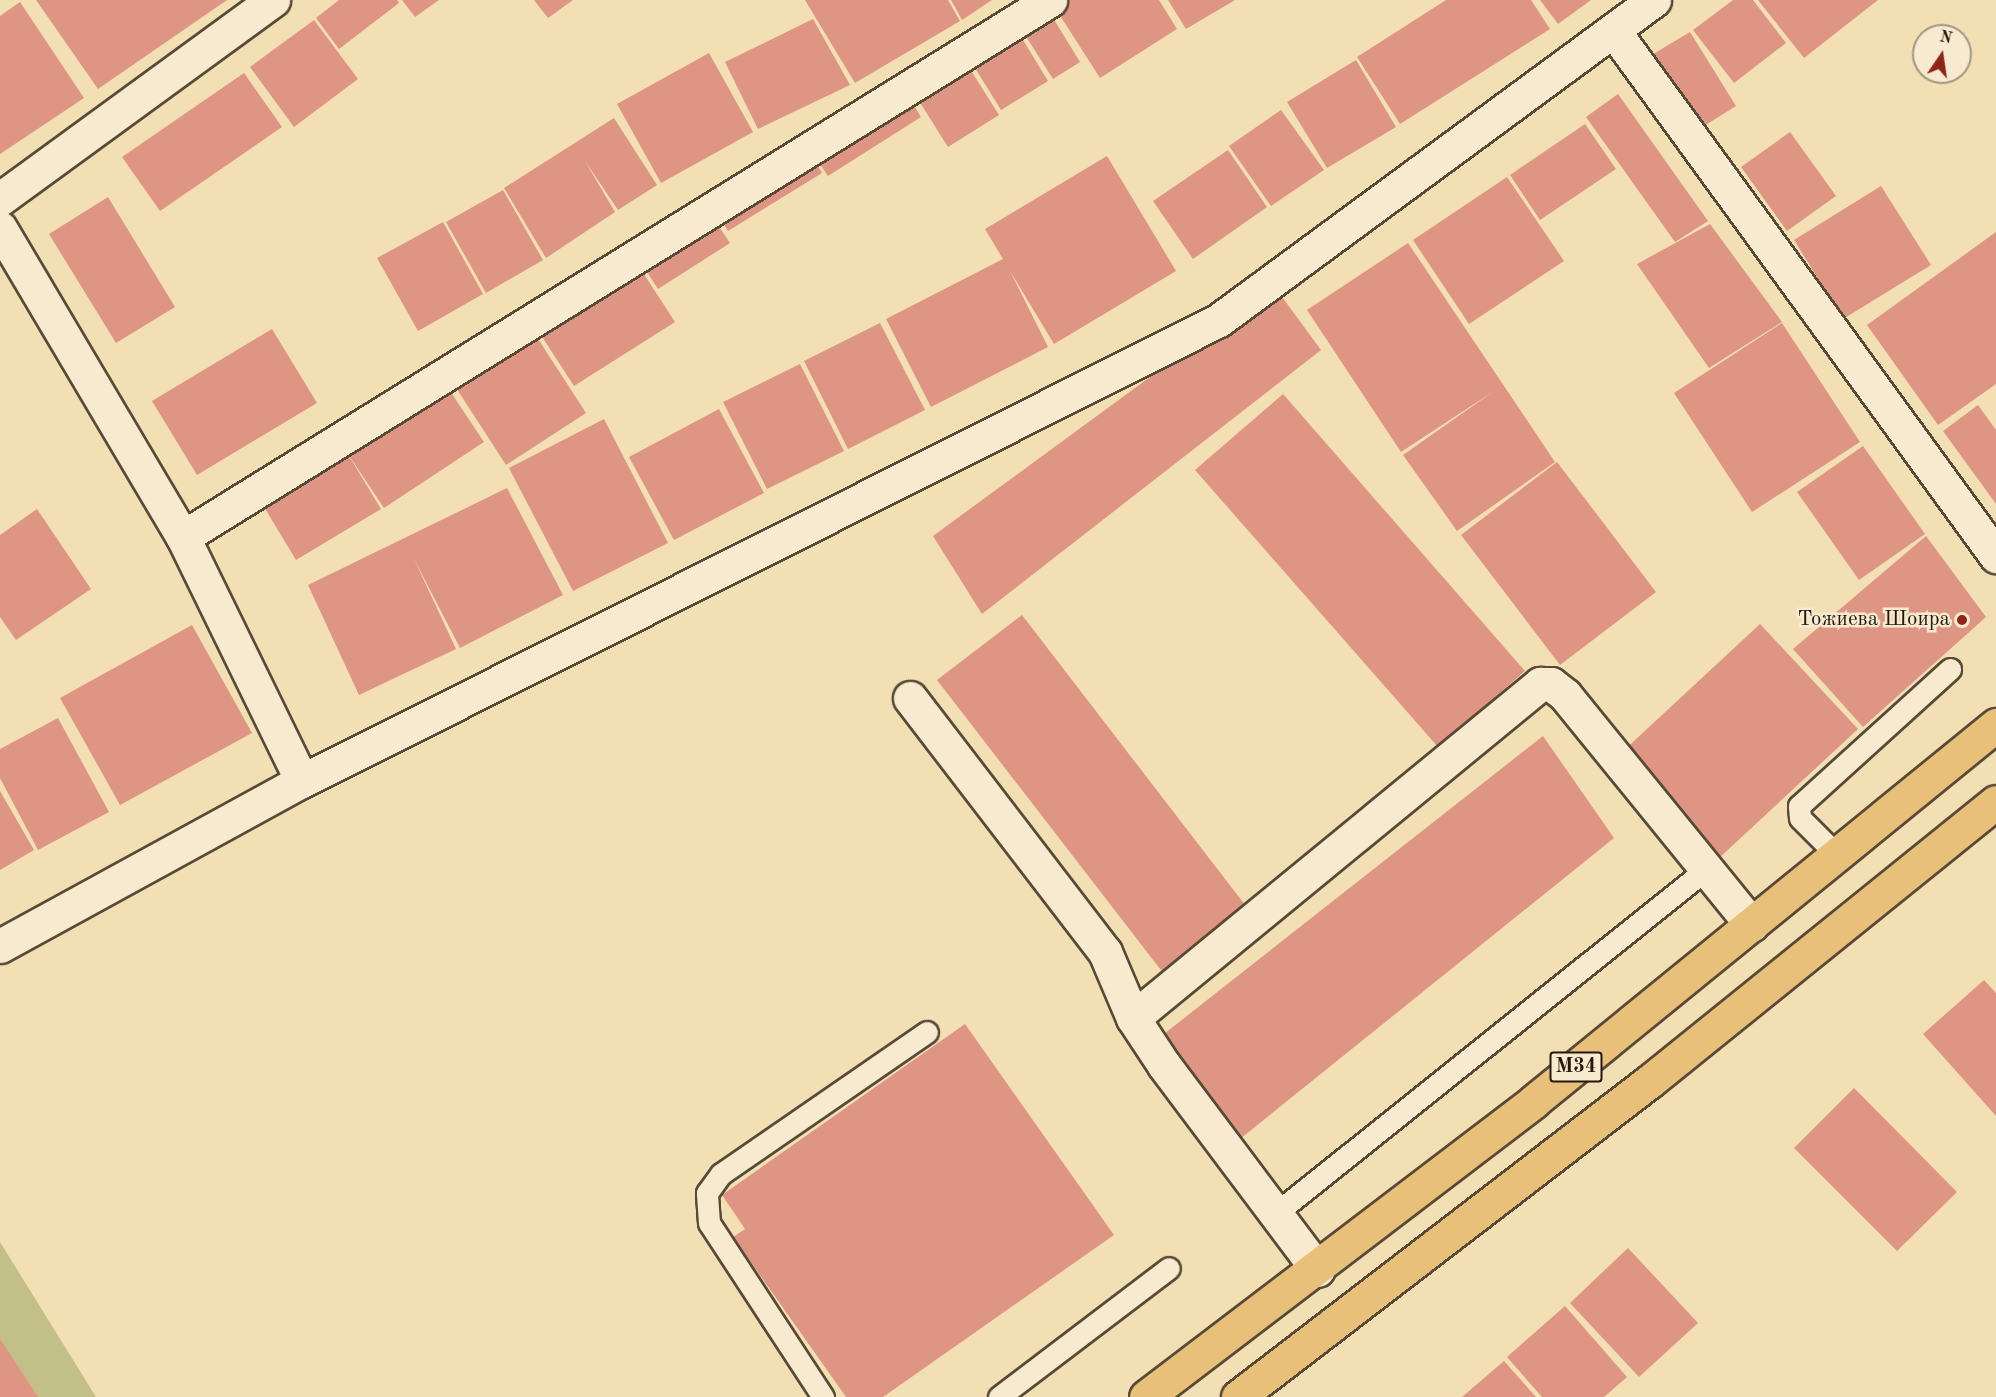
<!DOCTYPE html>
<html>
<head>
<meta charset="utf-8">
<style>
  body { margin:0 }
  #map { position:relative; width:1996px; height:1397px; overflow:hidden; background:#f2dfb3; font-family:"Old Standard TT",serif }
  div>[style] { position:absolute }
  [style*='--x'] { left:calc(var(--x)*1px); top:calc(var(--y)*1px); width:calc(var(--w)*1px); rotate:calc(var(--a)*1deg) }
  .green>* { inset:0; background:#c2c088 }
  .building>* { inset:0; background:#df9583 }
  .roads { filter:drop-shadow(2px 0 #574a37) drop-shadow(-2px 0 #574a37) drop-shadow(0 2px #574a37) drop-shadow(0 -2px #574a37) }
  .service>* { height:21px; margin:-10.5px; padding:0 10.5px; transform-origin:10.5px; border-radius:10.5px; background:#f7eace }
  .minor>* { height:33px; margin:-16.5px; padding:0 16.5px; transform-origin:16.5px; border-radius:16.5px; background:#f7eace }
  .primary>* { height:33px; margin:-16.5px; padding:0 16.5px; transform-origin:16.5px; border-radius:16.5px; background:#e9c07a }
  .dots>* { width:16px; height:16px; translate:-50% -50%; box-sizing:border-box; border:3px solid #f7eace; border-radius:50% }
  span { translate:-50% -50%; white-space:nowrap; text-align:center; line-height:1.15; -webkit-text-stroke:5px #f7eace; paint-order:stroke }
  .shield-label span { padding:2px 4px; background:#f7eace; border:2px solid; border-radius:4px; -webkit-text-stroke-width:0 }
  .shield-label { font-size:20px; color:#23190e; font-weight:700 }
  .poi-label { font-size:21px; color:#23190e }
  .right { translate:-100% -50%; text-align:right }
  .north { position:absolute; left:1912px; top:24px; width:60px; height:60px; box-sizing:border-box; background:#f7eace; border:2px solid #a29681; border-radius:50%; rotate:13deg; font-size:16px; font-weight:700; line-height:24px; text-align:center; color:#23190e }
  .north::after { content:''; display:block; margin:auto; width:21px; height:27px; background:#8f2418; clip-path:polygon(50% 0,100% 100%,50% 72%,0 100%) }
</style>
</head>
<body>
<div id="map">
  <div class="green">
    <i style="clip-path:polygon(0 1242px,96px 1397px,0 1397px)"></i>
  </div>
  <div class="building">
    <i style="clip-path:polygon(36px 0,227px 0,98px 89px)"></i>
    <i style="clip-path:polygon(339px 0,397px 0,399px 3px,339px 49px,316px 18px)"></i>
    <i style="clip-path:polygon(402px 0,439px 0,415px 17px)"></i>
    <i style="clip-path:polygon(534px 0,573px 0,548px 18px)"></i>
    <i style="clip-path:polygon(805px 0,948px 0,960px 21px,855px 83px)"></i>
    <i style="clip-path:polygon(951px 0,992px 0,962px 20px)"></i>
    <i style="clip-path:polygon(1042px 0,1080px 62px,1053px 79px,1013px 16px)"></i>
    <i style="clip-path:polygon(1050px 0,1159px 0,1177px 29px,1100px 78px)"></i>
    <i style="clip-path:polygon(1168px 0,1235px 0,1186px 29px)"></i>
    <i style="clip-path:polygon(1446px 0,1531px 0,1550px 29px,1400px 124px,1357px 57px)"></i>
    <i style="clip-path:polygon(1540px 0,1591px 0,1558px 24px)"></i>
    <i style="clip-path:polygon(1733px 0,1753px 0,1786px 43px,1734px 83px,1693px 30px)"></i>
    <i style="clip-path:polygon(1758px 0,1878px 0,1804px 58px)"></i>
    <i style="clip-path:polygon(20px 2px,84px 98px,0 154px,0 16px)"></i>
    <i style="clip-path:polygon(1009px 17px,1048px 81px,1001px 110px,962px 47px)"></i>
    <i style="clip-path:polygon(813px 19px,850px 85px,758px 129px,725px 62px)"></i>
    <i style="clip-path:polygon(314px 20px,358px 79px,294px 127px,250px 67px)"></i>
    <i style="clip-path:polygon(1690px 32px,1736px 106px,1696px 131px,1650px 56px)"></i>
    <i style="clip-path:polygon(958px 50px,999px 115px,948px 147px,907px 82px)"></i>
    <i style="clip-path:polygon(709px 53px,753px 132px,661px 183px,617px 104px)"></i>
    <i style="clip-path:polygon(1356px 60px,1396px 127px,1327px 168px,1287px 102px)"></i>
    <i style="clip-path:polygon(244px 73px,282px 127px,160px 211px,122px 157px)"></i>
    <i style="clip-path:polygon(901px 84px,921px 117px,828px 176px,806px 143px)"></i>
    <i style="clip-path:polygon(1618px 94px,1708px 221px,1675px 242px,1586px 117px)"></i>
    <i style="clip-path:polygon(1281px 110px,1324px 170px,1271px 206px,1229px 146px)"></i>
    <i style="clip-path:polygon(614px 118px,657px 185px,618px 210px,585px 161px,615px 212px,546px 258px,504px 188px)"></i>
    <i style="clip-path:polygon(1585px 124px,1616px 169px,1540px 220px,1510px 175px)"></i>
    <i style="clip-path:polygon(1790px 132px,1836px 196px,1787px 231px,1741px 167px)"></i>
    <i style="clip-path:polygon(805px 144px,822px 173px,728px 231px,710px 203px)"></i>
    <i style="clip-path:polygon(1228px 150px,1267px 207px,1193px 259px,1153px 201px)"></i>
    <i style="clip-path:polygon(1107px 156px,1176px 271px,1054px 344px,1010px 271px,1048px 347px,931px 407px,886px 319px,1003px 259px,985px 229px)"></i>
    <i style="clip-path:polygon(1507px 177px,1564px 261px,1469px 324px,1413px 240px)"></i>
    <i style="clip-path:polygon(1881px 186px,1931px 265px,1843px 319px,1794px 240px)"></i>
    <i style="clip-path:polygon(503px 190px,543px 260px,486px 293px,446px 222px)"></i>
    <i style="clip-path:polygon(108px 197px,175px 307px,116px 343px,49px 234px)"></i>
    <i style="clip-path:polygon(711px 215px,730px 243px,658px 289px,640px 261px)"></i>
    <i style="clip-path:polygon(443px 222px,483px 294px,418px 331px,377px 258px)"></i>
    <i style="clip-path:polygon(1710px 224px,1782px 322px,1709px 368px,1637px 264px)"></i>
    <i style="clip-path:polygon(1996px 232px,1996px 384px,1938px 425px,1867px 325px)"></i>
    <i style="clip-path:polygon(1408px 243px,1555px 462px,1457px 531px,1403px 455px,1494px 391px,1401px 452px,1307px 310px)"></i>
    <i style="clip-path:polygon(638px 265px,675px 322px,574px 386px,537px 329px)"></i>
    <i style="clip-path:polygon(1274px 286px,1321px 350px,982px 614px,933px 536px)"></i>
    <i style="clip-path:polygon(880px 323px,925px 410px,848px 449px,804px 361px)"></i>
    <i style="clip-path:polygon(1782px 323px,1860px 442px,1752px 512px,1674px 393px)"></i>
    <i style="clip-path:polygon(531px 328px,586px 413px,506px 465px,451px 380px)"></i>
    <i style="clip-path:polygon(272px 329px,317px 403px,197px 475px,152px 401px)"></i>
    <i style="clip-path:polygon(800px 364px,844px 451px,767px 489px,723px 402px)"></i>
    <i style="clip-path:polygon(444px 382px,484px 442px,384px 508px,346px 451px,381px 509px,296px 560px,255px 492px)"></i>
    <i style="clip-path:polygon(1283px 394px,1525px 671px,1438px 747px,1195px 470px)"></i>
    <i style="clip-path:polygon(1978px 405px,1996px 430px,1996px 504px,1943px 431px)"></i>
    <i style="clip-path:polygon(719px 409px,764px 493px,674px 540px,629px 457px)"></i>
    <i style="clip-path:polygon(604px 419px,668px 543px,573px 591px,509px 468px)"></i>
    <i style="clip-path:polygon(1863px 446px,1925px 534px,1859px 580px,1797px 492px)"></i>
    <i style="clip-path:polygon(1557px 462px,1656px 592px,1560px 665px,1461px 535px)"></i>
    <i style="clip-path:polygon(507px 488px,563px 595px,460px 648px,414px 559px,456px 649px,359px 695px,308px 585px)"></i>
    <i style="clip-path:polygon(37px 509px,91px 589px,16px 640px,0 617px,0 535px)"></i>
    <i style="clip-path:polygon(1926px 536px,1986px 617px,1863px 727px,1793px 649px)"></i>
    <i style="clip-path:polygon(1022px 615px,1252px 914px,1167px 978px,937px 680px)"></i>
    <i style="clip-path:polygon(1760px 624px,1858px 729px,1718px 859px,1620px 754px)"></i>
    <i style="clip-path:polygon(192px 625px,252px 733px,120px 805px,60px 698px)"></i>
    <i style="clip-path:polygon(58px 718px,109px 812px,38px 850px,0 778px,0 749px)"></i>
    <i style="clip-path:polygon(1543px 736px,1614px 838px,1235px 1143px,1155px 1041px)"></i>
    <i style="clip-path:polygon(0 791px,34px 850px,0 870px)"></i>
    <i style="clip-path:polygon(1984px 980px,1996px 993px,1996px 1116px,1923px 1034px)"></i>
    <i style="clip-path:polygon(965px 1024px,1114px 1235px,883px 1397px,846px 1397px,733px 1237px,745px 1229px,722px 1195px)"></i>
    <i style="clip-path:polygon(1854px 1088px,1957px 1192px,1897px 1251px,1794px 1148px)"></i>
    <i style="clip-path:polygon(1628px 1248px,1698px 1323px,1639px 1377px,1570px 1303px)"></i>
    <i style="clip-path:polygon(1565px 1306px,1627px 1377px,1604px 1397px,1542px 1397px,1507px 1357px)"></i>
    <i style="clip-path:polygon(0 1339px,38px 1397px,0 1397px)"></i>
    <i style="clip-path:polygon(1504px 1361px,1536px 1397px,1462px 1397px)"></i>
  </div>
  <div class="roads">
    <div class="service">
      <i style="--x:1837;--y:855;--w:52;--a:-135"></i>
      <i style="--x:1800;--y:818;--w:12;--a:-95"></i>
      <i style="--x:1799;--y:806;--w:204;--a:-42.2"></i>
      <i style="--x:1276;--y:1213;--w:548;--a:-38.63"></i>
      <i style="--x:823;--y:1397;--w:208;--a:-123.2"></i>
      <i style="--x:709;--y:1223;--w:30;--a:-94"></i>
      <i style="--x:707;--y:1193;--w:24;--a:-54"></i>
      <i style="--x:721;--y:1174;--w:250;--a:-34.6"></i>
      <i style="--x:999;--y:1397;--w:213;--a:-37.2"></i>
    </div>
    <div class="minor">
      <i style="--x:1613;--y:30;--w:651;--a:53.94"></i>
      <i style="--x:0;--y:199;--w:338;--a:-36.1"></i>
      <i style="--x:0;--y:228;--w:359;--a:59.4"></i>
      <i style="--x:183;--y:537;--w:271;--a:64"></i>
      <i style="--x:183;--y:537;--w:1020;--a:-31.77"></i>
      <i style="--x:910;--y:698;--w:320;--a:52.5"></i>
      <i style="--x:1105;--y:952;--w:72;--a:67"></i>
      <i style="--x:1133;--y:1018;--w:56;--a:56.6"></i>
      <i style="--x:1164;--y:1065;--w:256;--a:53.1"></i>
      <i style="--x:0;--y:946;--w:344;--a:-28.7"></i>
      <i style="--x:302;--y:781;--w:1026;--a:-26.69"></i>
      <i style="--x:1219;--y:320;--w:540;--a:-36.34"></i>
      <i style="--x:1133;--y:1018;--w:527;--a:-39.37"></i>
      <i style="--x:1540;--y:684;--w:11;--a:0"></i>
      <i style="--x:1551;--y:684;--w:18;--a:38"></i>
      <i style="--x:1565;--y:695;--w:296;--a:50.9"></i>
    </div>
    <div class="primary">
      <i style="--x:1146;--y:1397;--w:488;--a:-37.3"></i>
      <i style="--x:1534;--y:1101;--w:596;--a:-39.14"></i>
      <i style="--x:1238;--y:1397;--w:519;--a:-37.49"></i>
      <i style="--x:1650;--y:1081;--w:444;--a:-38.9"></i>
    </div>
  </div>
  <div class="dots">
    <i style="left:1962px;top:620px;background:#8f2418"></i>
  </div>
  <div class="shield-label">
    <span style="left:1576px;top:1067px">M34</span>
  </div>
  <div class="poi-label">
    <span class="right" style="left:1950px;top:620px">Тожиева Шоира</span>
  </div>
  <div class="north">N</div>
</div>
</body>
</html>
